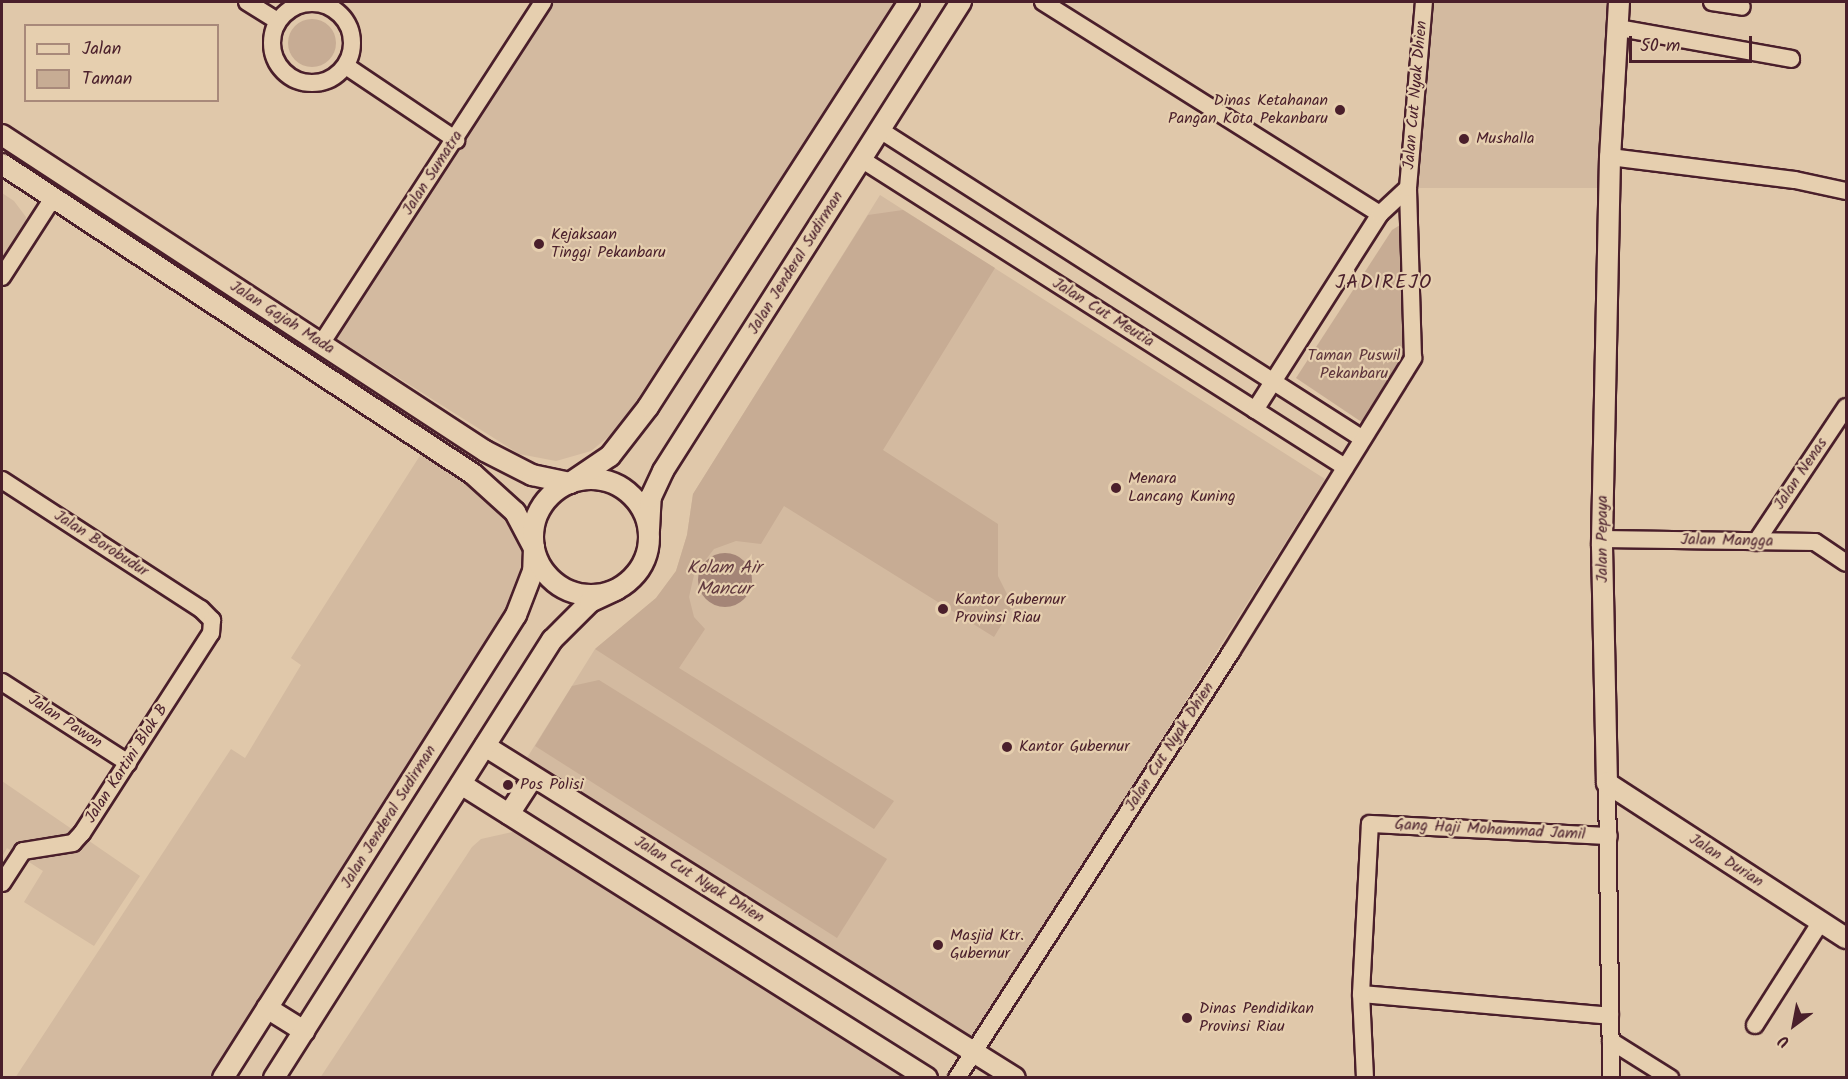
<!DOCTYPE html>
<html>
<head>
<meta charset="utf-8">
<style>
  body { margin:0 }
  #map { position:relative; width:1848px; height:1079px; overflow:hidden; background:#e0c8aa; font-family:Kalam,sans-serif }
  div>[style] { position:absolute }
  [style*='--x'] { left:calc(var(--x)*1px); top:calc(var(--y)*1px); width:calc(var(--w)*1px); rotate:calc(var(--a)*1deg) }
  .built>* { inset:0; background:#d3baa0 }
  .green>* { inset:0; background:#c7ac94 }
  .round { border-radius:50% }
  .water>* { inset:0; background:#a48577 }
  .roads { filter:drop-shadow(2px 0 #4a1f2b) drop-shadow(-2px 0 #4a1f2b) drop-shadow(0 2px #4a1f2b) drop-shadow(0 -2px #4a1f2b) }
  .minor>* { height:16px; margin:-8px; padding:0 8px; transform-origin:8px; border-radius:8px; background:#e6cfaf }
  .minor>.ring { margin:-8px; padding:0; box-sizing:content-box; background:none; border:16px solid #e6cfaf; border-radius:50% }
  .major>* { height:20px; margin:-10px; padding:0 10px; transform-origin:10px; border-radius:10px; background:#e6cfaf }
  .major>.ring { margin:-10px; padding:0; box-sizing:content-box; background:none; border:20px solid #e6cfaf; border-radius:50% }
  .dots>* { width:16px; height:16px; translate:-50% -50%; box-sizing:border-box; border:3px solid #e6cfaf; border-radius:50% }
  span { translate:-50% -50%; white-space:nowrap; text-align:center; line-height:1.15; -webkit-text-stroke:4.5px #e6cfaf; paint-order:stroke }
  .street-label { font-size:16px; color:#4a1f2b }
  .poi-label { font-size:16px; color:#4a1f2b }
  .right { translate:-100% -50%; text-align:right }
  .left { translate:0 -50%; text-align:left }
  .park-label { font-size:16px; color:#5d343b }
  .water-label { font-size:18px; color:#60383e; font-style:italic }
  .quarter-label { font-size:20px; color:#4a1f2b; letter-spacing:1.5px }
  .frame { position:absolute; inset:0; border:3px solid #4a1f2b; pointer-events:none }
  .legend { position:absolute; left:24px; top:24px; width:195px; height:78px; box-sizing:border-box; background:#e6cfaf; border:2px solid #a8897a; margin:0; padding:8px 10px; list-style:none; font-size:18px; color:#4a1f2b }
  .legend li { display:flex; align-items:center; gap:12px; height:30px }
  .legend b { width:30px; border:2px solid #a8897a }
  .north { position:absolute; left:1764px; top:995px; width:60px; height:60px; -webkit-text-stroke:4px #e6cfaf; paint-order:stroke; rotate:212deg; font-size:16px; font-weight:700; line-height:24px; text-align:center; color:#4a1f2b }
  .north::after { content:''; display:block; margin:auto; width:21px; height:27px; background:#4a1f2b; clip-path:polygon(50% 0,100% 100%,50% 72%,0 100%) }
  .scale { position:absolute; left:1629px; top:36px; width:123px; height:27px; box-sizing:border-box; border:3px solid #4a1f2b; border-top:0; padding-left:8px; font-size:18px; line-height:21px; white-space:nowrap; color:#4a1f2b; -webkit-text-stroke:4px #e6cfaf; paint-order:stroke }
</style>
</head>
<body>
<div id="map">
  <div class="built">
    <i style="clip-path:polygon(545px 2px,897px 2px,618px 429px,591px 451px,556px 461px,519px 454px,329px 334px)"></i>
    <i style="clip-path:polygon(1424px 2px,1619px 2px,1609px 188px,1408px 188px)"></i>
    <i style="clip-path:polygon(2px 193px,14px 201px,26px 217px,25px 232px,2px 267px)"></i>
    <i style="clip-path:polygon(880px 195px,1325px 479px,973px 1040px,525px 761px,595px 649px,656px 598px,676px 571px,687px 535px,693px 494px)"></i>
    <i style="clip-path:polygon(421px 454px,498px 505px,517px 527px,525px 552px,527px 579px,224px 1077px,15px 1078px,231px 749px,245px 758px,301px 665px,291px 658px)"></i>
    <i style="clip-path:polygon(2px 781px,140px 876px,94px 946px,24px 902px,43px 871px,7px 848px,2px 857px)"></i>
    <i style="clip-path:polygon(517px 831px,531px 836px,912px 1078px,320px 1078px,472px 847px,481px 839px)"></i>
  </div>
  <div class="green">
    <i class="round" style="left:288px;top:19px;width:48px;height:48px"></i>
    <i style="clip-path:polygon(903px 210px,995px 268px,883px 450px,998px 524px,998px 576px,1013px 606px,994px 637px,784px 506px,761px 544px,736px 541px,714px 549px,694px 575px,689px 597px,694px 617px,705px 629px,679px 668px,894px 801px,874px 829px,595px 649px,656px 598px,676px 571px,687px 535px,693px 494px,868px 215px)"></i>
    <i style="clip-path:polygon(1408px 220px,1409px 357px,1366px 425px,1296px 378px,1392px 230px)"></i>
    <i style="clip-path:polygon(599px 680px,887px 859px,837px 938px,535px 746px,572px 686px)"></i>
  </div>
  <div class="water">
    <i class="round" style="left:698px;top:553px;width:54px;height:54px"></i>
  </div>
  <div class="roads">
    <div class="minor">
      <i style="--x:247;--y:2;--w:36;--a:32"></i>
      <i style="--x:1043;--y:2;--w:398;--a:32.2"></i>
      <i style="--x:1712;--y:2;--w:30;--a:9"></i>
      <i class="ring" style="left:272px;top:3px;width:64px;height:64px"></i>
      <i style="--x:1619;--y:28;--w:175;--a:10.2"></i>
      <i style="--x:346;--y:66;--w:133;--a:33.9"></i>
      <i style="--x:880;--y:130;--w:573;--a:32.61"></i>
      <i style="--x:1610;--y:157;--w:186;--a:7.1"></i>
      <i style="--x:1795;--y:180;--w:52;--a:12.2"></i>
      <i style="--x:861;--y:159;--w:574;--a:32.47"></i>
      <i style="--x:2;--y:277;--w:94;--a:-57.2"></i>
      <i style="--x:321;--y:344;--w:408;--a:-57"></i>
      <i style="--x:1255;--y:410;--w:232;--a:-57.5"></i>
      <i style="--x:1380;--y:214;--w:38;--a:-43"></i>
      <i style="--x:2;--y:480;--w:237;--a:33"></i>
      <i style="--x:201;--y:609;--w:16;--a:45"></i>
      <i style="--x:212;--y:620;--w:13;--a:94"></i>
      <i style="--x:211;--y:633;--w:238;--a:122.8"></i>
      <i style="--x:82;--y:833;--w:13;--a:132"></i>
      <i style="--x:73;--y:843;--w:51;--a:170.9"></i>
      <i style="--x:23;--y:851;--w:38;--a:123"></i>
      <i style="--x:1602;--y:539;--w:213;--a:0.8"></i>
      <i style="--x:1815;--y:542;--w:37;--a:34"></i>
      <i style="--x:1756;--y:542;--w:162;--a:-56.3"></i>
      <i style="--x:2;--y:682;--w:150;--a:32.7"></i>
      <i style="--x:1607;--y:783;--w:295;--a:89.2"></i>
      <i style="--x:1361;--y:994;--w:250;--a:5"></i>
      <i style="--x:1755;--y:1025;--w:121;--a:-57.5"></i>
      <i style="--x:1611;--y:1041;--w:70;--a:32.1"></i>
      <i style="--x:957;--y:1078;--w:507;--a:-57.25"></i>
      <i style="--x:1231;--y:652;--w:346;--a:-58.2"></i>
      <i style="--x:1413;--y:358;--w:170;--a:-91.7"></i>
      <i style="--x:1408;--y:188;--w:187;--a:-85.1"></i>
      <i style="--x:1365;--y:1078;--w:84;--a:-92.7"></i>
      <i style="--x:1361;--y:994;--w:170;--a:-87"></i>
      <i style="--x:1370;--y:824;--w:239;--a:2.9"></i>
    </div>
    <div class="major">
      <i style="--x:1619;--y:2;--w:155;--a:93.3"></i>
      <i style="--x:1610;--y:157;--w:389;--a:91.2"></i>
      <i style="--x:1602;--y:546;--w:237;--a:88.8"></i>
      <i style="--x:1607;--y:783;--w:285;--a:33"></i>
      <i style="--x:2;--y:135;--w:577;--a:33.19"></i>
      <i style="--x:485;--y:451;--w:53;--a:27.1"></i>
      <i style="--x:532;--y:475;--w:39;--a:12"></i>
      <i style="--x:2;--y:164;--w:564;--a:33.35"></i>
      <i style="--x:473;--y:474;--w:57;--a:42.1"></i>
      <i style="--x:515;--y:512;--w:41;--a:62.2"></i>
      <i style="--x:534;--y:548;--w:23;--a:92"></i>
      <i style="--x:533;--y:571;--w:47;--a:111.1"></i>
      <i style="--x:516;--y:615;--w:548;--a:122.33"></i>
      <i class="ring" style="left:533px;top:479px;width:96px;height:96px"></i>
      <i style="--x:570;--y:483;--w:48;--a:-34"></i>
      <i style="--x:610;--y:456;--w:62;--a:-52.2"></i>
      <i style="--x:648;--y:407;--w:482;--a:-57.2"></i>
      <i style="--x:649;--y:530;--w:33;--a:-87"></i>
      <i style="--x:651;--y:497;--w:29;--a:-65"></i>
      <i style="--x:663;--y:471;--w:556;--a:-57.57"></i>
      <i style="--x:485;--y:746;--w:625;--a:32.06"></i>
      <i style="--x:461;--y:784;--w:551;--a:32.25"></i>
      <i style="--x:509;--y:814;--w:44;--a:-57"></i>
      <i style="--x:267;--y:1008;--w:44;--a:31.9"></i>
      <i style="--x:274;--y:1078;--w:519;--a:-57.6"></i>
      <i style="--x:552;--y:640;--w:54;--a:-45"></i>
      <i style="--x:590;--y:602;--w:29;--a:-25"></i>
    </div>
  </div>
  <div class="dots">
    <i style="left:1340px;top:110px;background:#4a1f2b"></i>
    <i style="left:1464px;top:139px;background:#4a1f2b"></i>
    <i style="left:539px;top:244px;background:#4a1f2b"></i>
    <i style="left:1116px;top:488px;background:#4a1f2b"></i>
    <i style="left:943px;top:609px;background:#4a1f2b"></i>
    <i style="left:1007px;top:747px;background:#4a1f2b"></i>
    <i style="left:508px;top:785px;background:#4a1f2b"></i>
    <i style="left:938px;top:945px;background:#4a1f2b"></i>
    <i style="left:1187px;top:1018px;background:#4a1f2b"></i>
  </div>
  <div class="street-label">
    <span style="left:1416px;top:95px;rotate:-85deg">Jalan Cut Nyak Dhien</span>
    <span style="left:433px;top:173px;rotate:-57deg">Jalan Sumatra</span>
    <span style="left:796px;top:263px;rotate:-58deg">Jalan Jenderal Sudirman</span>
    <span style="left:1103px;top:313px;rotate:32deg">Jalan Cut Meutia</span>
    <span style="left:282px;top:318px;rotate:33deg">Jalan Gajah Mada</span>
    <span style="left:1801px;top:474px;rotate:-56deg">Jalan Nenas</span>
    <span style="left:1603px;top:539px;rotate:-90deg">Jalan Pepaya</span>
    <span style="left:1727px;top:541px;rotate:1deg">Jalan Mangga</span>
    <span style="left:101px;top:544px;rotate:33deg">Jalan Borobudur</span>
    <span style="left:65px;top:722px;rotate:33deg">Jalan Pawon</span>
    <span style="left:1170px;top:747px;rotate:-57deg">Jalan Cut Nyak Dhien</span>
    <span style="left:127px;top:764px;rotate:-57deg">Jalan Kartini Blok B</span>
    <span style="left:389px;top:817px;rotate:-58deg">Jalan Jenderal Sudirman</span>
    <span style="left:1490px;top:830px;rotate:3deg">Gang Haji Mohammad Jamil</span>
    <span style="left:1726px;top:861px;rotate:33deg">Jalan Durian</span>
    <span style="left:699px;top:880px;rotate:32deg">Jalan Cut Nyak Dhien</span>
  </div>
  <div class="poi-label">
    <span class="right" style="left:1328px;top:110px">Dinas Ketahanan<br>Pangan Kota Pekanbaru</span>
    <span class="left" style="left:1476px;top:139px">Mushalla</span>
    <span class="left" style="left:551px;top:244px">Kejaksaan<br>Tinggi Pekanbaru</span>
    <span class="left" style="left:1128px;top:488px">Menara<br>Lancang Kuning</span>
    <span class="left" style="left:955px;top:609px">Kantor Gubernur<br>Provinsi Riau</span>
    <span class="left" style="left:1019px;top:747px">Kantor Gubernur</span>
    <span class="left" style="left:520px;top:785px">Pos Polisi</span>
    <span class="left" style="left:950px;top:945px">Masjid Ktr.<br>Gubernur</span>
    <span class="left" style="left:1199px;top:1018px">Dinas Pendidikan<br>Provinsi Riau</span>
  </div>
  <div class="park-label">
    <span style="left:1354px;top:365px">Taman Puswil<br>Pekanbaru</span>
  </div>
  <div class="water-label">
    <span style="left:724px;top:580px">Kolam Air<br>Mancur</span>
  </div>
  <div class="quarter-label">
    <span style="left:1384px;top:283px">JADIREJO</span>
  </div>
  <div class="frame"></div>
  <ul class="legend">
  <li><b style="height:8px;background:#e6cfaf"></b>Jalan</li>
  <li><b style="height:16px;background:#c7ac94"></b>Taman</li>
  </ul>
  <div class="north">U</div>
  <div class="scale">50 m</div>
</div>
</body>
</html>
